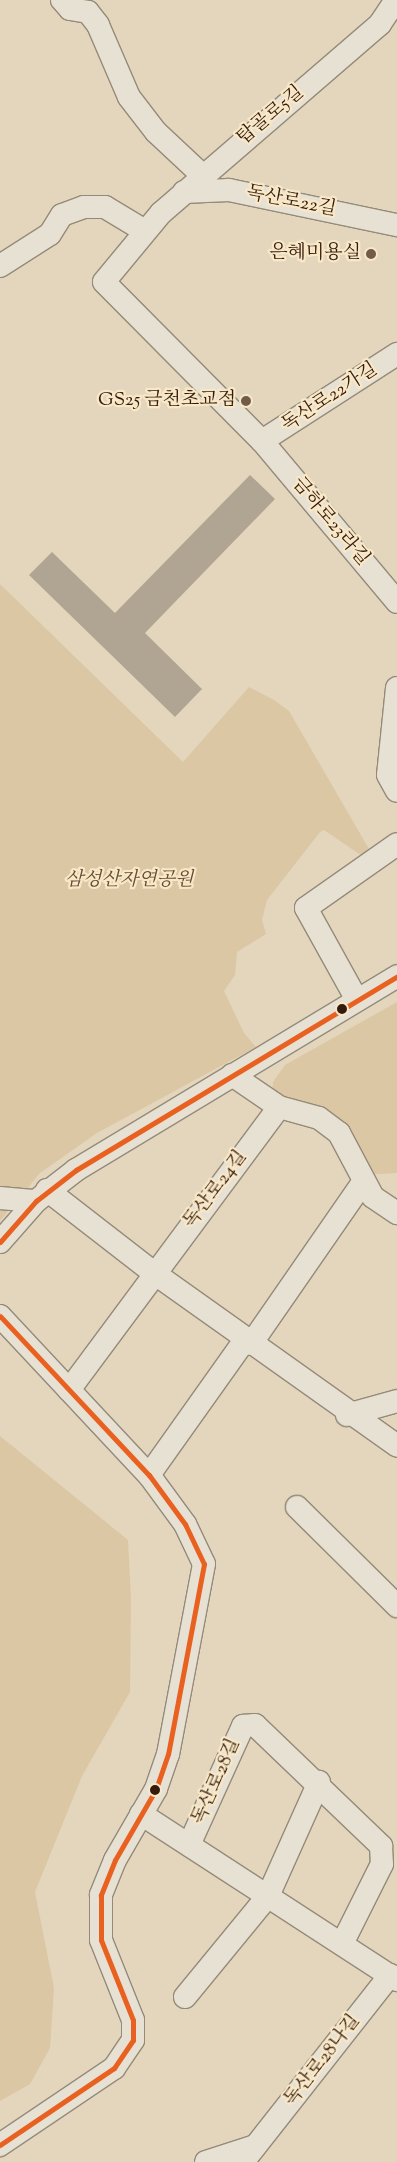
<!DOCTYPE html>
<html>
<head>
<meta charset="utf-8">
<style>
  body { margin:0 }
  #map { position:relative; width:397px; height:2162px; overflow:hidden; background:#e4d6bc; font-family:"Sorts Mill Goudy","Noto Serif KR",serif }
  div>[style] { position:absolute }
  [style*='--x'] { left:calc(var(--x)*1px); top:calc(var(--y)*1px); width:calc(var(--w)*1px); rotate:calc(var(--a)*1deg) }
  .green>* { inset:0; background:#dbc7a4 }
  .building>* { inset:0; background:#b0a593 }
  .roads { filter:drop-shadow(1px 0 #958a79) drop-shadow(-1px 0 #958a79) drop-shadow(0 1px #958a79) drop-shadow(0 -1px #958a79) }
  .minor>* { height:22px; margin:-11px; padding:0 11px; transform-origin:11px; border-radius:11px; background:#e7e1d4 }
  .bus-1>* { height:5px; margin:-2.5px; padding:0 2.5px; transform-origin:2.5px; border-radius:2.5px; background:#e96121 }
  .dots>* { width:14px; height:14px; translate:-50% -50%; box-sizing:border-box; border:2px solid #f8e8c8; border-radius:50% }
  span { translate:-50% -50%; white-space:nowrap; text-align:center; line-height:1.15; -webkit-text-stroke:4.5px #f8e8c8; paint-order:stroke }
  .street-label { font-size:19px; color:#351b0b }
  .poi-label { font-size:19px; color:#351b0b }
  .right { translate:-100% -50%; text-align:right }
  .park-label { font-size:19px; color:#654b33; font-style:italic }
</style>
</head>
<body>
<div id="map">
  <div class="green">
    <i style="clip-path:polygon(0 584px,183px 762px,249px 687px,274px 700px,289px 711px,369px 849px,362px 856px,324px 830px,320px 832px,267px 900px,262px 920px,266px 934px,237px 952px,235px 975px,224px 991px,244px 1033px,256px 1047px,97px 1133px,40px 1173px,0 1221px)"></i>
    <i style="clip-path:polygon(397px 1002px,397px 1173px,361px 1175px,348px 1148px,272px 1094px,273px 1082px,285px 1065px)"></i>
    <i style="clip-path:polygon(0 1436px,128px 1540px,131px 1599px,130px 1692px,82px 1776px,35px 1892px,54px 1988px,50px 2048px,30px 2084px,0 2101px)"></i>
  </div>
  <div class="building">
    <i style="clip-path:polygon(250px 475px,275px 499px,145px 633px,202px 689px,175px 717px,29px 575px,52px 552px,115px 613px)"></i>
  </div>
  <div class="roads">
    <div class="minor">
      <i style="--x:62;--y:0;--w:12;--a:48"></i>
      <i style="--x:70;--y:9;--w:18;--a:9"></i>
      <i style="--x:88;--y:12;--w:16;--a:52"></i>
      <i style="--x:98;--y:25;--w:78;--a:66.7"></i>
      <i style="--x:129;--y:97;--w:44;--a:52.4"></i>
      <i style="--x:156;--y:132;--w:63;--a:43.1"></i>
      <i style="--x:396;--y:0;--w:29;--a:124"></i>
      <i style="--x:380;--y:24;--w:289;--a:139.2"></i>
      <i style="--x:161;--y:213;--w:89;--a:129.6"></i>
      <i style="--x:104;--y:282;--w:224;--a:45.2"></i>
      <i style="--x:262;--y:441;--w:210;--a:50"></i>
      <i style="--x:184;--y:192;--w:45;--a:-2.5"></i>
      <i style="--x:229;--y:190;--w:172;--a:11.8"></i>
      <i style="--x:0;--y:266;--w:59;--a:-32.6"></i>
      <i style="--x:50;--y:234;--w:22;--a:-58"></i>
      <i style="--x:62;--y:215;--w:23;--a:-20"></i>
      <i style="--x:84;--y:207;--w:21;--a:0"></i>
      <i style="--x:105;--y:207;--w:47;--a:31"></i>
      <i style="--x:262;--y:441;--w:161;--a:-32.8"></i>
      <i style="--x:397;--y:688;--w:87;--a:95.9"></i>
      <i style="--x:388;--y:775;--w:18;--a:61"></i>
      <i style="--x:357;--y:1000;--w:105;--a:-119"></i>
      <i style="--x:306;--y:908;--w:111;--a:-35.1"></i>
      <i style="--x:232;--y:1075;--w:57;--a:34.2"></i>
      <i style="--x:279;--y:1107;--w:41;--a:15.4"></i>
      <i style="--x:319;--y:1118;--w:25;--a:37"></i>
      <i style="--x:339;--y:1133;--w:72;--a:62"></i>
      <i style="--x:373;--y:1197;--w:29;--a:34"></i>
      <i style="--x:47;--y:1190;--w:135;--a:37.8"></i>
      <i style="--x:154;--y:1273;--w:298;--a:35.4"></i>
      <i style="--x:0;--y:1198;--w:36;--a:5"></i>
      <i style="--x:0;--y:1242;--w:55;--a:-48.7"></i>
      <i style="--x:36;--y:1201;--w:51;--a:-37.8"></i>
      <i style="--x:76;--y:1170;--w:375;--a:-31.1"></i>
      <i style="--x:0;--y:1316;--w:218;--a:46.9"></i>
      <i style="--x:149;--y:1475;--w:61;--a:53.7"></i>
      <i style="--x:185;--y:1524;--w:44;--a:64.6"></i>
      <i style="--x:204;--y:1564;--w:193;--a:100.7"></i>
      <i style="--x:168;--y:1754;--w:37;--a:109"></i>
      <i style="--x:156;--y:1789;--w:82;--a:120"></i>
      <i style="--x:115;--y:1860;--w:38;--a:112"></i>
      <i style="--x:101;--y:1895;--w:45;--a:90"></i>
      <i style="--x:101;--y:1940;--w:86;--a:68.2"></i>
      <i style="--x:133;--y:2020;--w:20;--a:90"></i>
      <i style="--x:133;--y:2040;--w:34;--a:124"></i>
      <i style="--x:114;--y:2068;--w:138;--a:146"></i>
      <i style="--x:251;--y:1344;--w:198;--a:-55.3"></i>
      <i style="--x:69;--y:1390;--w:352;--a:-53.4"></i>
      <i style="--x:347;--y:1415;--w:52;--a:-15.6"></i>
      <i style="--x:149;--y:1475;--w:166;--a:-54.6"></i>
      <i style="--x:297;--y:1507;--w:141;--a:44.7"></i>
      <i style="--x:141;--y:1814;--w:305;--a:33"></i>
      <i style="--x:189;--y:1845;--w:131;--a:-65.6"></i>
      <i style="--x:243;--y:1726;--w:12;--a:-5"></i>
      <i style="--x:255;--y:1725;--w:175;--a:43.8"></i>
      <i style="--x:381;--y:1846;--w:18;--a:87"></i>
      <i style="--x:382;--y:1864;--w:89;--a:116.6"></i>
      <i style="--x:185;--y:1997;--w:131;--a:-50.6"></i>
      <i style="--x:268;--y:1896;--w:125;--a:-65.9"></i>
      <i style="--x:206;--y:2162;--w:52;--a:-18.1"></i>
      <i style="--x:243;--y:2162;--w:238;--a:-51.8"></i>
    </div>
  </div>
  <div class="bus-1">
    <i style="--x:0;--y:1242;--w:55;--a:-48.7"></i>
    <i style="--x:36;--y:1201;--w:51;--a:-37.8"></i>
    <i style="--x:76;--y:1170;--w:375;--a:-31.1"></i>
    <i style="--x:0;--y:1316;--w:218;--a:46.9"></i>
    <i style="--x:149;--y:1475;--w:61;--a:53.7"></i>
    <i style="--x:185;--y:1524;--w:44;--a:64.6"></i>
    <i style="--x:204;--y:1564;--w:193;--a:100.7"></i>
    <i style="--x:168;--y:1754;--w:37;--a:109"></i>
    <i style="--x:156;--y:1789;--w:82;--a:120"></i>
    <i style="--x:115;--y:1860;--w:38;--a:112"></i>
    <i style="--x:101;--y:1895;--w:45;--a:90"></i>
    <i style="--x:101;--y:1940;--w:86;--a:68.2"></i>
    <i style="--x:133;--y:2020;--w:20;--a:90"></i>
    <i style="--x:133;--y:2040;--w:34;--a:124"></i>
    <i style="--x:114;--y:2068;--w:138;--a:146"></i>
  </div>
  <div class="dots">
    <i style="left:371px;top:254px;background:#725c49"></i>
    <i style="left:246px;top:401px;background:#725c49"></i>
    <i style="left:342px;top:1009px;background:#351b0b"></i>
    <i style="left:155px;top:1790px;background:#351b0b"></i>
  </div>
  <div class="street-label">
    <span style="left:271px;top:116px;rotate:-40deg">탑골로5길</span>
    <span style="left:291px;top:202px;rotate:11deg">독산로22길</span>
    <span style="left:330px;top:398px;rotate:-33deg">독산로22가길</span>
    <span style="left:330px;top:522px;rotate:50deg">금하로23라길</span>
    <span style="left:216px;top:1190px;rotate:-53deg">독산로24길</span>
    <span style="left:217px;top:1782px;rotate:-66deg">독산로28길</span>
    <span style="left:323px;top:2061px;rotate:-52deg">독산로28나길</span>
  </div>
  <div class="poi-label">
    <span class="right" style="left:361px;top:254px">은혜미용실</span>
    <span class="right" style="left:236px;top:401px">GS25 금천초교점</span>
  </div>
  <div class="park-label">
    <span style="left:129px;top:881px">삼성산자연공원</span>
  </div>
</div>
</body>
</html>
